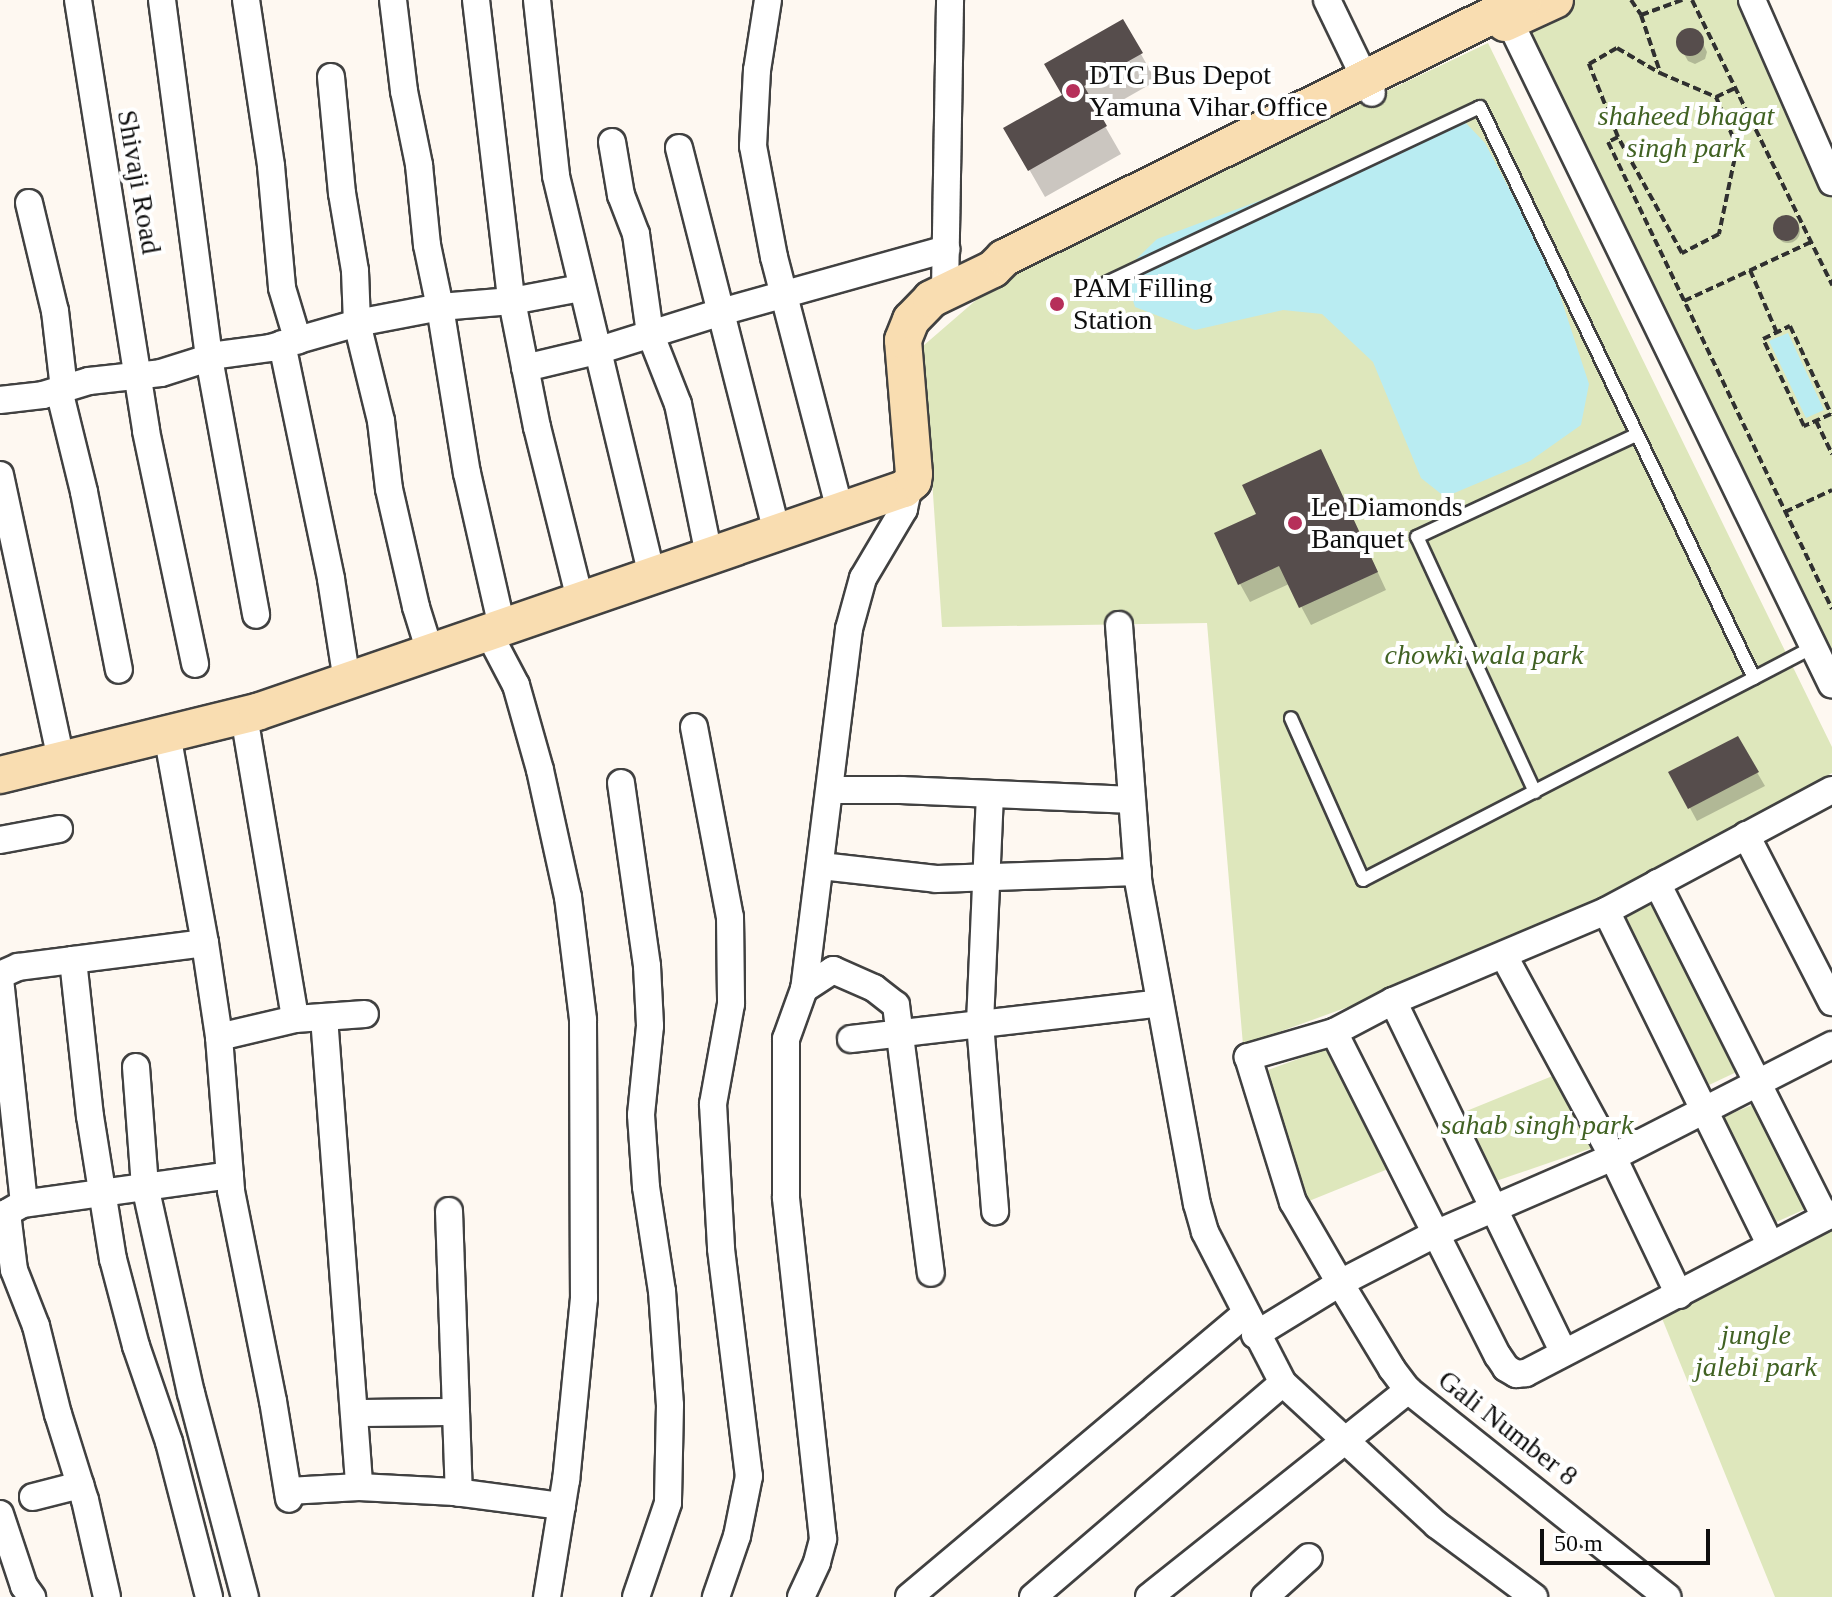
<!DOCTYPE html>
<html>
<head>
<meta charset="utf-8">
<style>
  body { margin:0 }
  #map { position:relative; width:1832px; height:1597px; overflow:hidden; background:#fef8f1; font-family:"Times New Roman",serif }
  div>[style] { position:absolute }
  [style*='--x'] { left:calc(var(--x)*1px); top:calc(var(--y)*1px); width:calc(var(--w)*1px); rotate:calc(var(--a)*1deg) }
  .green>* { inset:0; background:#dee7bc }
  .water>* { inset:0; background:#b9ecf2 }
  .shadow>* { inset:0; background:#0003 }
  .round { border-radius:50% }
  .building>* { inset:0; background:#564d4c }
  .path>* { height:4px; margin-top:-2px; transform-origin:0; background:repeating-linear-gradient(90deg,#303030 0 8px,transparent 0 12px) }
  .roads { filter:drop-shadow(2px 0 #414141) drop-shadow(-2px 0 #414141) drop-shadow(0 2px #414141) drop-shadow(0 -2px #414141) }
  .lane>* { height:12px; margin:-6px; padding:0 6px; transform-origin:6px; border-radius:6px; background:#fff }
  .street>* { height:26px; margin:-13px; padding:0 13px; transform-origin:13px; border-radius:13px; background:#fff }
  .secondary>* { height:36px; margin:-18px; padding:0 18px; transform-origin:18px; border-radius:18px; background:#f9ddb1 }
  .dots>* { width:22px; height:22px; translate:-50% -50%; box-sizing:border-box; border:4px solid #fff; border-radius:50% }
  span { translate:-50% -50%; white-space:nowrap; text-align:center; line-height:1.15; -webkit-text-stroke:8px #fff; paint-order:stroke }
  .poi-label { font-size:28px; color:#0e0e0e }
  .left { translate:0 -50%; text-align:left }
  .park-label { font-size:28px; color:#416223; font-style:italic }
  .street-label { font-size:28px; color:#0e0e0e }
  .scale { position:absolute; left:1540px; top:1529px; width:170px; height:36px; box-sizing:border-box; border:4px solid #0e0e0e; border-top:0; padding-left:10px; font-size:24px; line-height:28px; white-space:nowrap; color:#0e0e0e; -webkit-text-stroke:6px #fff; paint-order:stroke }
</style>
</head>
<body>
<div id="map">
  <div class="green">
    <i style="clip-path:polygon(1528px 0,1746px 0,1832px 185px,1832px 685px,1506px 12px)"></i>
    <i style="clip-path:polygon(1488px 43px,1832px 747px,1832px 773px,1544px 936px,1243px 1045px,1207px 623px,942px 627px,923px 346px,1012px 269px)"></i>
    <i style="clip-path:polygon(1662px 896px,1745px 1068px,1709px 1085px,1623px 914px)"></i>
    <i style="clip-path:polygon(1331px 1047px,1388px 1169px,1309px 1201px,1260px 1073px)"></i>
    <i style="clip-path:polygon(1555px 1075px,1595px 1147px,1496px 1181px,1464px 1112px)"></i>
    <i style="clip-path:polygon(1764px 1100px,1812px 1206px,1772px 1224px,1721px 1118px)"></i>
    <i style="clip-path:polygon(1832px 1222px,1832px 1597px,1775px 1597px,1657px 1306px)"></i>
  </div>
  <div class="water">
    <i style="clip-path:polygon(1463px 120px,1485px 143px,1551px 268px,1589px 384px,1581px 425px,1530px 461px,1445px 497px,1421px 478px,1373px 362px,1322px 314px,1283px 310px,1195px 330px,1135px 307px,1124px 271px,1157px 239px,1283px 192px,1410px 134px)"></i>
    <i style="clip-path:polygon(1788px 333px,1824px 410px,1806px 418px,1769px 341px)"></i>
  </div>
  <div class="shadow">
    <i style="clip-path:polygon(1123px 22px,1156px 81px,1098px 114px,1121px 154px,1045px 197px,1006px 129px,1064px 96px)"></i>
    <i style="clip-path:polygon(1688px 31px,1699px 35px,1707px 52px,1705px 59px,1695px 64px,1688px 61px,1679px 45px,1682px 34px)"></i>
    <i class="round" style="left:1776px;top:219px;width:24px;height:24px"></i>
    <i style="clip-path:polygon(1330px 469px,1386px 590px,1311px 625px,1289px 584px,1250px 602px,1240px 584px,1258px 515px)"></i>
    <i style="clip-path:polygon(1737px 738px,1765px 786px,1697px 821px,1671px 773px)"></i>
  </div>
  <div class="building">
    <i style="clip-path:polygon(1123px 19px,1143px 53px,1084px 86px,1107px 126px,1028px 171px,1003px 128px,1062px 95px,1044px 64px)"></i>
    <i class="round" style="left:1676px;top:28px;width:28px;height:28px"></i>
    <i class="round" style="left:1773px;top:215px;width:26px;height:26px"></i>
    <i style="clip-path:polygon(1321px 449px,1378px 572px,1299px 608px,1279px 566px,1238px 585px,1214px 533px,1256px 514px,1242px 485px)"></i>
    <i style="clip-path:polygon(1738px 736px,1759px 772px,1688px 809px,1668px 772px)"></i>
  </div>
  <div class="path">
    <i style="--x:1631;--y:0;--w:18;--a:56"></i>
    <i style="--x:1641;--y:15;--w:60;--a:71.6"></i>
    <i style="--x:1692;--y:0;--w:318;--a:63.8"></i>
    <i style="--x:1641;--y:15;--w:44;--a:-20.1"></i>
    <i style="--x:1716;--y:97;--w:21;--a:-25"></i>
    <i style="--x:1618;--y:137;--w:79;--a:-111.7"></i>
    <i style="--x:1589;--y:64;--w:32;--a:-30"></i>
    <i style="--x:1617;--y:48;--w:50;--a:30.2"></i>
    <i style="--x:1660;--y:73;--w:61;--a:23.2"></i>
    <i style="--x:1716;--y:97;--w:54;--a:67.2"></i>
    <i style="--x:1737;--y:147;--w:89;--a:101.7"></i>
    <i style="--x:1719;--y:234;--w:42;--a:152.8"></i>
    <i style="--x:1682;--y:253;--w:132;--a:-118.9"></i>
    <i style="--x:1618;--y:137;--w:11;--a:153"></i>
    <i style="--x:1608;--y:142;--w:518;--a:64.37"></i>
    <i style="--x:1750;--y:270;--w:69;--a:66.8"></i>
    <i style="--x:1684;--y:301;--w:140;--a:-24.9"></i>
    <i style="--x:1790;--y:326;--w:97;--a:65"></i>
    <i style="--x:1831;--y:414;--w:30;--a:156"></i>
    <i style="--x:1804;--y:426;--w:96;--a:-115.2"></i>
    <i style="--x:1763;--y:339;--w:30;--a:-26"></i>
    <i style="--x:1816;--y:421;--w:37;--a:64"></i>
    <i style="--x:1785;--y:512;--w:52;--a:-25.1"></i>
  </div>
  <div class="roads">
    <div class="lane">
      <i style="--x:1106;--y:283;--w:413;--a:-25.2"></i>
      <i style="--x:1480;--y:107;--w:633;--a:64.37"></i>
      <i style="--x:1754;--y:678;--w:440;--a:152.7"></i>
      <i style="--x:1363;--y:880;--w:177;--a:-114"></i>
      <i style="--x:1754;--y:678;--w:67;--a:-27.7"></i>
      <i style="--x:1535;--y:792;--w:281;--a:-114.8"></i>
      <i style="--x:1417;--y:537;--w:242;--a:-25"></i>
    </div>
    <div class="street">
      <i style="--x:78;--y:0;--w:436;--a:81"></i>
      <i style="--x:146;--y:431;--w:238;--a:78.1"></i>
      <i style="--x:162;--y:0;--w:361;--a:82.5"></i>
      <i style="--x:209;--y:358;--w:261;--a:79.6"></i>
      <i style="--x:246;--y:0;--w:168;--a:81.4"></i>
      <i style="--x:271;--y:166;--w:122;--a:84.8"></i>
      <i style="--x:282;--y:288;--w:55;--a:73.2"></i>
      <i style="--x:393;--y:0;--w:92;--a:83.1"></i>
      <i style="--x:404;--y:91;--w:76;--a:78.5"></i>
      <i style="--x:419;--y:165;--w:80;--a:84.3"></i>
      <i style="--x:427;--y:245;--w:63;--a:78.2"></i>
      <i style="--x:440;--y:307;--w:168;--a:80.8"></i>
      <i style="--x:467;--y:473;--w:158;--a:77.2"></i>
      <i style="--x:476;--y:0;--w:293;--a:83.3"></i>
      <i style="--x:510;--y:291;--w:139;--a:78.8"></i>
      <i style="--x:537;--y:427;--w:178;--a:76"></i>
      <i style="--x:537;--y:0;--w:177;--a:83.8"></i>
      <i style="--x:556;--y:176;--w:410;--a:76.5"></i>
      <i style="--x:768;--y:0;--w:71;--a:98.9"></i>
      <i style="--x:757;--y:70;--w:76;--a:93"></i>
      <i style="--x:753;--y:146;--w:113;--a:79.3"></i>
      <i style="--x:774;--y:257;--w:261;--a:75.4"></i>
      <i style="--x:1327;--y:0;--w:103;--a:64.2"></i>
      <i style="--x:1752;--y:0;--w:199;--a:66.3"></i>
      <i style="--x:1504;--y:10;--w:750;--a:64.08"></i>
      <i style="--x:331;--y:77;--w:117;--a:84.6"></i>
      <i style="--x:342;--y:193;--w:79;--a:80.5"></i>
      <i style="--x:355;--y:271;--w:52;--a:87.8"></i>
      <i style="--x:357;--y:323;--w:85;--a:-10.9"></i>
      <i style="--x:440;--y:307;--w:72;--a:-4.8"></i>
      <i style="--x:512;--y:301;--w:70;--a:-10.7"></i>
      <i style="--x:612;--y:142;--w:54;--a:80.4"></i>
      <i style="--x:621;--y:195;--w:42;--a:69"></i>
      <i style="--x:636;--y:234;--w:100;--a:82"></i>
      <i style="--x:650;--y:333;--w:76;--a:68.5"></i>
      <i style="--x:678;--y:404;--w:154;--a:78.4"></i>
      <i style="--x:679;--y:148;--w:396;--a:75.7"></i>
      <i style="--x:29;--y:203;--w:111;--a:76.5"></i>
      <i style="--x:55;--y:311;--w:79;--a:83.4"></i>
      <i style="--x:945;--y:290;--w:290;--a:-89"></i>
      <i style="--x:282;--y:344;--w:240;--a:78.2"></i>
      <i style="--x:331;--y:579;--w:103;--a:81.1"></i>
      <i style="--x:525;--y:368;--w:77;--a:-13.5"></i>
      <i style="--x:600;--y:350;--w:127;--a:-17.4"></i>
      <i style="--x:721;--y:312;--w:234;--a:-15.6"></i>
      <i style="--x:59;--y:390;--w:105;--a:76.2"></i>
      <i style="--x:84;--y:492;--w:181;--a:78.9"></i>
      <i style="--x:0;--y:400;--w:43;--a:-6.6"></i>
      <i style="--x:43;--y:395;--w:48;--a:-16.9"></i>
      <i style="--x:89;--y:381;--w:72;--a:-6.3"></i>
      <i style="--x:161;--y:373;--w:60;--a:-17.5"></i>
      <i style="--x:218;--y:355;--w:52;--a:-7.7"></i>
      <i style="--x:270;--y:348;--w:91;--a:-16"></i>
      <i style="--x:357;--y:323;--w:101;--a:76.2"></i>
      <i style="--x:381;--y:421;--w:68;--a:83.3"></i>
      <i style="--x:389;--y:489;--w:121;--a:77.1"></i>
      <i style="--x:416;--y:607;--w:47;--a:72.7"></i>
      <i style="--x:0;--y:475;--w:291;--a:77.9"></i>
      <i style="--x:909;--y:485;--w:25;--a:102"></i>
      <i style="--x:904;--y:509;--w:80;--a:120.7"></i>
      <i style="--x:863;--y:578;--w:53;--a:105.4"></i>
      <i style="--x:849;--y:629;--w:363;--a:97.1"></i>
      <i style="--x:804;--y:989;--w:35;--a:-33"></i>
      <i style="--x:833;--y:970;--w:45;--a:23.7"></i>
      <i style="--x:874;--y:988;--w:28;--a:38"></i>
      <i style="--x:896;--y:1005;--w:270;--a:82.6"></i>
      <i style="--x:1119;--y:625;--w:256;--a:85.7"></i>
      <i style="--x:1138;--y:880;--w:329;--a:79.7"></i>
      <i style="--x:1197;--y:1204;--w:29;--a:74"></i>
      <i style="--x:1205;--y:1232;--w:170;--a:62.7"></i>
      <i style="--x:1283;--y:1383;--w:209;--a:42.7"></i>
      <i style="--x:1437;--y:1525;--w:121;--a:36.6"></i>
      <i style="--x:488;--y:632;--w:60;--a:62.2"></i>
      <i style="--x:516;--y:685;--w:88;--a:74.2"></i>
      <i style="--x:540;--y:770;--w:130;--a:77.6"></i>
      <i style="--x:568;--y:897;--w:124;--a:83"></i>
      <i style="--x:583;--y:1020;--w:278;--a:89.8"></i>
      <i style="--x:584;--y:1298;--w:183;--a:95.6"></i>
      <i style="--x:566;--y:1480;--w:119;--a:99.2"></i>
      <i style="--x:244;--y:716;--w:307;--a:80.4"></i>
      <i style="--x:694;--y:727;--w:193;--a:79.3"></i>
      <i style="--x:730;--y:917;--w:87;--a:89.3"></i>
      <i style="--x:731;--y:1004;--w:102;--a:100.2"></i>
      <i style="--x:713;--y:1104;--w:145;--a:86.8"></i>
      <i style="--x:721;--y:1249;--w:229;--a:83"></i>
      <i style="--x:749;--y:1476;--w:61;--a:101.3"></i>
      <i style="--x:737;--y:1536;--w:65;--a:109"></i>
      <i style="--x:167;--y:734;--w:212;--a:79.7"></i>
      <i style="--x:205;--y:943;--w:133;--a:172.7"></i>
      <i style="--x:73;--y:960;--w:157;--a:83.8"></i>
      <i style="--x:90;--y:1116;--w:145;--a:80.9"></i>
      <i style="--x:113;--y:1259;--w:90;--a:75.2"></i>
      <i style="--x:136;--y:1346;--w:102;--a:71"></i>
      <i style="--x:169;--y:1442;--w:160;--a:75.5"></i>
      <i style="--x:621;--y:783;--w:185;--a:81.9"></i>
      <i style="--x:647;--y:966;--w:60;--a:87.1"></i>
      <i style="--x:650;--y:1026;--w:89;--a:95.8"></i>
      <i style="--x:641;--y:1115;--w:72;--a:86"></i>
      <i style="--x:646;--y:1187;--w:105;--a:81.3"></i>
      <i style="--x:662;--y:1291;--w:114;--a:86"></i>
      <i style="--x:670;--y:1405;--w:98;--a:91.2"></i>
      <i style="--x:668;--y:1503;--w:99;--a:108.8"></i>
      <i style="--x:831;--y:790;--w:71;--a:0"></i>
      <i style="--x:902;--y:790;--w:230;--a:2.5"></i>
      <i style="--x:990;--y:794;--w:229;--a:92.5"></i>
      <i style="--x:980;--y:1023;--w:189;--a:85.4"></i>
      <i style="--x:1746;--y:835;--w:188;--a:62.8"></i>
      <i style="--x:0;--y:840;--w:60;--a:-10.6"></i>
      <i style="--x:821;--y:866;--w:116;--a:6.4"></i>
      <i style="--x:936;--y:879;--w:202;--a:-2"></i>
      <i style="--x:1657;--y:883;--w:374;--a:63.3"></i>
      <i style="--x:1606;--y:911;--w:256;--a:-28.2"></i>
      <i style="--x:205;--y:943;--w:95;--a:81.5"></i>
      <i style="--x:219;--y:1037;--w:154;--a:85.5"></i>
      <i style="--x:231;--y:1191;--w:214;--a:78.7"></i>
      <i style="--x:273;--y:1401;--w:99;--a:80.7"></i>
      <i style="--x:1504;--y:956;--w:229;--a:61.5"></i>
      <i style="--x:1613;--y:1157;--w:153;--a:64.4"></i>
      <i style="--x:0;--y:975;--w:20;--a:-24"></i>
      <i style="--x:18;--y:967;--w:55;--a:-7.3"></i>
      <i style="--x:0;--y:979;--w:225;--a:83.9"></i>
      <i style="--x:24;--y:1203;--w:20;--a:150"></i>
      <i style="--x:1393;--y:1001;--w:391;--a:64.1"></i>
      <i style="--x:324;--y:1017;--w:471;--a:85.7"></i>
      <i style="--x:359;--y:1487;--w:96;--a:3"></i>
      <i style="--x:455;--y:1492;--w:108;--a:7.5"></i>
      <i style="--x:1334;--y:1032;--w:90;--a:163.8"></i>
      <i style="--x:1248;--y:1057;--w:152;--a:72.8"></i>
      <i style="--x:1293;--y:1202;--w:94;--a:59.9"></i>
      <i style="--x:1340;--y:1283;--w:100;--a:58.8"></i>
      <i style="--x:1392;--y:1369;--w:26;--a:53"></i>
      <i style="--x:1408;--y:1390;--w:332;--a:38.6"></i>
      <i style="--x:219;--y:1037;--w:78;--a:-13.3"></i>
      <i style="--x:295;--y:1019;--w:70;--a:-4.1"></i>
      <i style="--x:851;--y:1039;--w:311;--a:-6.6"></i>
      <i style="--x:136;--y:1067;--w:119;--a:85.7"></i>
      <i style="--x:145;--y:1186;--w:212;--a:77.5"></i>
      <i style="--x:191;--y:1393;--w:211;--a:75.2"></i>
      <i style="--x:22;--y:1204;--w:210;--a:-7.9"></i>
      <i style="--x:449;--y:1211;--w:282;--a:88"></i>
      <i style="--x:0;--y:1216;--w:8;--a:-23"></i>
      <i style="--x:7;--y:1213;--w:57;--a:83"></i>
      <i style="--x:14;--y:1270;--w:60;--a:68.6"></i>
      <i style="--x:36;--y:1326;--w:91;--a:76"></i>
      <i style="--x:58;--y:1414;--w:90;--a:72.6"></i>
      <i style="--x:85;--y:1500;--w:99;--a:77.2"></i>
      <i style="--x:1770;--y:1244;--w:371;--a:-116.2"></i>
      <i style="--x:1606;--y:911;--w:231;--a:157.1"></i>
      <i style="--x:1393;--y:1001;--w:67;--a:152.3"></i>
      <i style="--x:1334;--y:1032;--w:363;--a:63.2"></i>
      <i style="--x:1498;--y:1356;--w:14;--a:56"></i>
      <i style="--x:1506;--y:1368;--w:12;--a:31"></i>
      <i style="--x:1516;--y:1374;--w:10;--a:-6"></i>
      <i style="--x:1526;--y:1373;--w:345;--a:-27.5"></i>
      <i style="--x:1255;--y:1335;--w:100;--a:-31.5"></i>
      <i style="--x:1340;--y:1283;--w:107;--a:-27.3"></i>
      <i style="--x:1435;--y:1234;--w:194;--a:-23.4"></i>
      <i style="--x:1613;--y:1157;--w:246;--a:-27.1"></i>
      <i style="--x:354;--y:1413;--w:102;--a:-0.6"></i>
      <i style="--x:288;--y:1491;--w:71;--a:-3.2"></i>
      <i style="--x:33;--y:1497;--w:49;--a:-14.3"></i>
      <i style="--x:0;--y:1514;--w:76;--a:71.6"></i>
      <i style="--x:24;--y:1586;--w:14;--a:54"></i>
      <i style="--x:801;--y:1597;--w:38;--a:-65"></i>
      <i style="--x:817;--y:1562;--w:24;--a:-75"></i>
      <i style="--x:823;--y:1539;--w:344;--a:-96.2"></i>
      <i style="--x:786;--y:1197;--w:158;--a:-90"></i>
      <i style="--x:786;--y:1039;--w:53;--a:-70.2"></i>
      <i style="--x:909;--y:1597;--w:439;--a:-40.1"></i>
      <i style="--x:1033;--y:1597;--w:329;--a:-40.6"></i>
      <i style="--x:1149;--y:1597;--w:332;--a:-38.6"></i>
      <i style="--x:1265;--y:1597;--w:59;--a:-42.3"></i>
    </div>
    <div class="secondary">
      <i style="--x:1505;--y:23;--w:55;--a:-24.7"></i>
      <i style="--x:0;--y:775;--w:265;--a:-13.8"></i>
      <i style="--x:257;--y:712;--w:684;--a:-19.02"></i>
      <i style="--x:904;--y:489;--w:12;--a:-42"></i>
      <i style="--x:913;--y:481;--w:7;--a:-82"></i>
      <i style="--x:914;--y:474;--w:134;--a:-94.7"></i>
      <i style="--x:903;--y:340;--w:22;--a:-68"></i>
      <i style="--x:911;--y:320;--w:29;--a:-46"></i>
      <i style="--x:931;--y:299;--w:69;--a:-25.8"></i>
      <i style="--x:993;--y:269;--w:16;--a:-45"></i>
      <i style="--x:1004;--y:258;--w:580;--a:-26.43"></i>
    </div>
  </div>
  <div class="dots">
    <i style="left:1073px;top:91px;background:#b62f5a"></i>
    <i style="left:1057px;top:304px;background:#b62f5a"></i>
    <i style="left:1295px;top:523px;background:#b62f5a"></i>
  </div>
  <div class="poi-label">
    <span class="left" style="left:1089px;top:91px">DTC Bus Depot<br>Yamuna Vihar Office</span>
    <span class="left" style="left:1073px;top:304px">PAM Filling<br>Station</span>
    <span class="left" style="left:1311px;top:523px">Le Diamonds<br>Banquet</span>
  </div>
  <div class="park-label">
    <span style="left:1686px;top:132px">shaheed bhagat<br>singh park</span>
    <span style="left:1484px;top:655px">chowki wala park</span>
    <span style="left:1537px;top:1125px">sahab singh park</span>
    <span style="left:1756px;top:1351px">jungle<br>jalebi park</span>
  </div>
  <div class="street-label">
    <span style="left:139px;top:182px;rotate:80deg">Shivaji Road</span>
    <span style="left:1508px;top:1428px;rotate:38deg">Gali Number 8</span>
  </div>
  <div class="scale">50 m</div>
</div>
</body>
</html>
